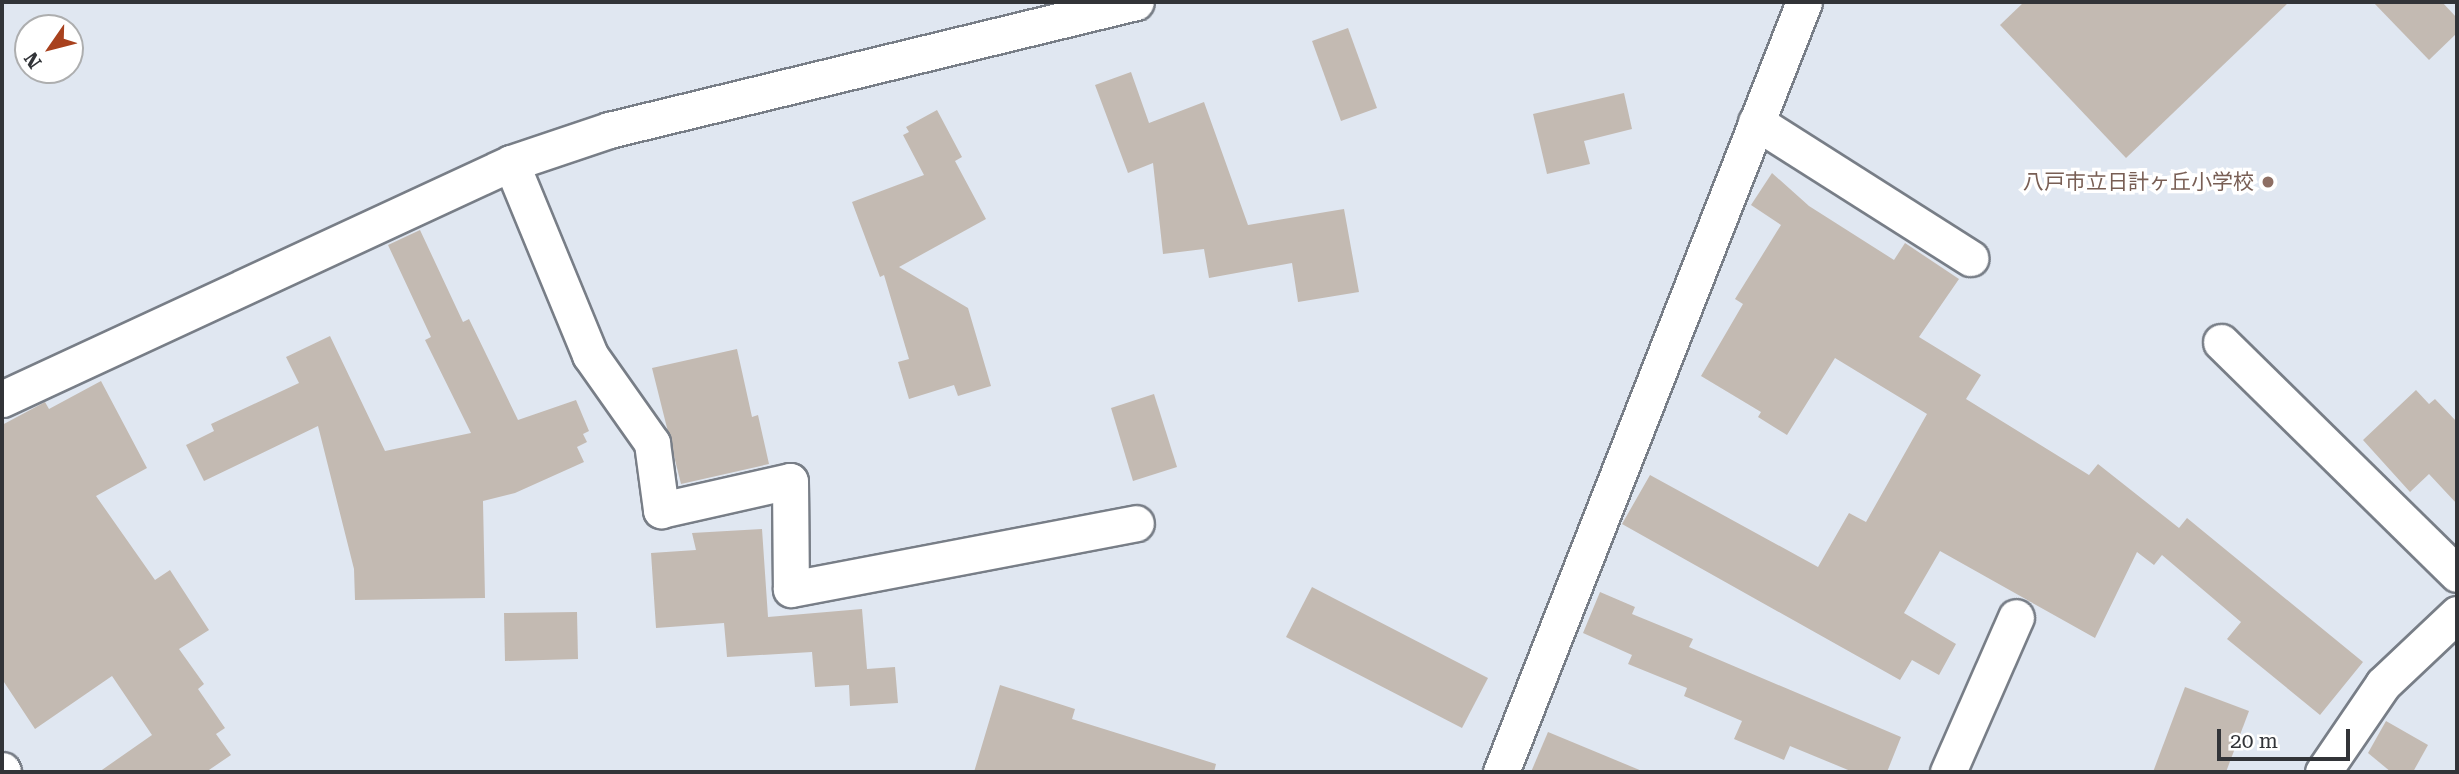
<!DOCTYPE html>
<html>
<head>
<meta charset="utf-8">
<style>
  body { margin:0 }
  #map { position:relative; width:2459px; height:774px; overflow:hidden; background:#e0e7f1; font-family:"Roboto Serif","Noto Sans JP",serif }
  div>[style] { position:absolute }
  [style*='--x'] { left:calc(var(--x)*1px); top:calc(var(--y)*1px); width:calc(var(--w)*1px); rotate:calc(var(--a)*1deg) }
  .building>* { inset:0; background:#c3bab2 }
  .roads { filter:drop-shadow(2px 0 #787e87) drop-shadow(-2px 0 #787e87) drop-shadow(0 2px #787e87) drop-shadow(0 -2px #787e87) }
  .street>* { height:35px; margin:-17.5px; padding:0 17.5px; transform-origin:17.5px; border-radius:17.5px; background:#fff }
  .dots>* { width:19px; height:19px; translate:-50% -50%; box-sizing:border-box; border:4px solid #fff; border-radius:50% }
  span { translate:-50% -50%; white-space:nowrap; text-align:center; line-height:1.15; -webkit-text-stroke:7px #fff; paint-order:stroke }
  .education-label { font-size:21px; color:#785e54 }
  .right { translate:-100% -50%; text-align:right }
  .frame { position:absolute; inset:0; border:4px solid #323438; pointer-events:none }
  .north { position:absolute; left:14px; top:14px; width:70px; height:70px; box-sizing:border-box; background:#fff; border:2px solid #adaeaf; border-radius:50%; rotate:235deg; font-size:19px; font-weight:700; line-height:28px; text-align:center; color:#323438 }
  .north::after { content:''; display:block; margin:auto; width:24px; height:32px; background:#a8411e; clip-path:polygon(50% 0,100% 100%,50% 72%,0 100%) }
  .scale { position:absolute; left:2217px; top:729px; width:133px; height:32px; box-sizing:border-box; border:4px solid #323438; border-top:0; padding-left:9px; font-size:21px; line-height:24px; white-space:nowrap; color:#323438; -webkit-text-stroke:5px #fff; paint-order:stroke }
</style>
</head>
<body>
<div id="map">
  <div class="building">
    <i style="clip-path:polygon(2024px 2px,2289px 2px,2126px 158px,2000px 25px)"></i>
    <i style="clip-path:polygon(2373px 2px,2442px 2px,2457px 18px,2457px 33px,2429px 60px)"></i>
    <i style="clip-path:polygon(1348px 28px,1377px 108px,1341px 121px,1312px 41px)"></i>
    <i style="clip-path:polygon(1131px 72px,1149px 123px,1204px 102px,1248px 225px,1344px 209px,1359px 292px,1298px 302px,1292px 263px,1209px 278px,1204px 249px,1163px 254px,1153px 163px,1128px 173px,1095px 85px)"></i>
    <i style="clip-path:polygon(1624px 93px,1632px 129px,1584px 141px,1590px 164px,1547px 174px,1533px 114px)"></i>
    <i style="clip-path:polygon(937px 110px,962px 157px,955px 161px,986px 219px,899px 267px,968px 308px,991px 386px,958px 396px,954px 385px,909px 399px,898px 362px,909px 359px,884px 275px,880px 277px,852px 202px,924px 175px,903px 135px,909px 132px,906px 127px)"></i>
    <i style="clip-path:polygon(1772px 173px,1809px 206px,1894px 260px,1905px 243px,1959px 279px,1919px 337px,1981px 375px,1966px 399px,2089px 475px,2098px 464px,2179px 528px,2187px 518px,2363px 662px,2320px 715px,2227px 639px,2241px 622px,2162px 555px,2154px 565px,2137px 552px,2095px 638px,1940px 551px,1904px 613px,1956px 644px,1939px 675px,1912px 660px,1900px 680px,1622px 524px,1650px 475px,1818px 567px,1849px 513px,1866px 522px,1927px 414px,1835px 358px,1787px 435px,1758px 417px,1761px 412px,1701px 376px,1743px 304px,1735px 299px,1781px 225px,1751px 205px)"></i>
    <i style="clip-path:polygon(420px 230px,463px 322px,469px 319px,518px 420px,576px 400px,589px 431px,583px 434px,587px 442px,577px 447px,584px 462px,515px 493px,483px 501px,485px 598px,355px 600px,354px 569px,318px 426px,204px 481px,186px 445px,214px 431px,211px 424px,299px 383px,286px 357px,330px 336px,385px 451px,471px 433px,425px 340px,431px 337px,388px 245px)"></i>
    <i style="clip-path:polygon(737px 349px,752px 417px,758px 415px,769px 464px,681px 484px,652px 368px)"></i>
    <i style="clip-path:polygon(101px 381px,147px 468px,96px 496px,155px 580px,170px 570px,209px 630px,179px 649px,204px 684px,198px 689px,225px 728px,216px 734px,231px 755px,206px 772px,99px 772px,152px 735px,112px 676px,35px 729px,2px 679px,2px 425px,45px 402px,49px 409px)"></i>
    <i style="clip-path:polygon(2416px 390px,2429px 404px,2435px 399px,2457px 422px,2457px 504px,2429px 474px,2410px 492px,2363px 440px)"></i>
    <i style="clip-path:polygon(1154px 394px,1177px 467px,1133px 481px,1111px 408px)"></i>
    <i style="clip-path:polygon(762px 529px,768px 617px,862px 609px,867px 669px,895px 667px,898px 703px,850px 706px,849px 685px,815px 687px,812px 652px,727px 657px,724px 623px,656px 628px,651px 553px,696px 550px,692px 533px)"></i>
    <i style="clip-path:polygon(1312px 587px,1488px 678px,1462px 728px,1286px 637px)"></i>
    <i style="clip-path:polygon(1600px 592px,1635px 607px,1632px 614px,1693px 639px,1689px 647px,1901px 737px,1887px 772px,1853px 772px,1790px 746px,1784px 760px,1734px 739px,1742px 721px,1684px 696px,1687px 688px,1628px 664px,1632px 655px,1583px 633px)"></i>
    <i style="clip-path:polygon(577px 612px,578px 659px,505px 661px,504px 613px)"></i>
    <i style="clip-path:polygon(1000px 685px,1075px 709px,1072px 719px,1216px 764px,1214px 772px,974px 772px)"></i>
    <i style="clip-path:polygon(2185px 687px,2249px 711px,2226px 772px,2153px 772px)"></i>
    <i style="clip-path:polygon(2386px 721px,2428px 745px,2413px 772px,2391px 772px,2368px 753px)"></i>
    <i style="clip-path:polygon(1548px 732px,1642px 771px,1642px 772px,1531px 772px)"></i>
  </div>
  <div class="roads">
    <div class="street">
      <i style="--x:1756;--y:122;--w:254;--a:32.4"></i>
      <i style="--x:511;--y:163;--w:208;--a:67.6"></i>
      <i style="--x:590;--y:355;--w:108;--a:54.8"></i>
      <i style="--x:652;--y:443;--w:68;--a:82.3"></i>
      <i style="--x:661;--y:510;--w:132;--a:-12.7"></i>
      <i style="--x:790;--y:481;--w:108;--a:89.5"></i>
      <i style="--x:791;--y:589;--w:351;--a:-10.8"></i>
      <i style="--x:2221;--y:342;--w:331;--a:44.5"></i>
      <i style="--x:2;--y:399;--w:561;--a:-24.87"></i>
      <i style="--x:511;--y:163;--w:103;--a:-18.6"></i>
      <i style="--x:609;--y:130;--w:542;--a:-13.65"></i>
      <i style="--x:2;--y:770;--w:2;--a:63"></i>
      <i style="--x:1501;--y:772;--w:827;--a:-68.52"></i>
      <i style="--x:1948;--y:772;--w:169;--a:-66.3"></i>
      <i style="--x:2323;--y:772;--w:107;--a:-55.7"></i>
      <i style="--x:2383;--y:684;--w:102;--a:-43.4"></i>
    </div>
  </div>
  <div class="dots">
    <i style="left:2268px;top:182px;background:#8d6e63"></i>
  </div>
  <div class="education-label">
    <span class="right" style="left:2254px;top:182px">八戸市立日計ヶ丘小学校</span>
  </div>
  <div class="frame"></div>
  <div class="north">N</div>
  <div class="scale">20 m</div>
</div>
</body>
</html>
